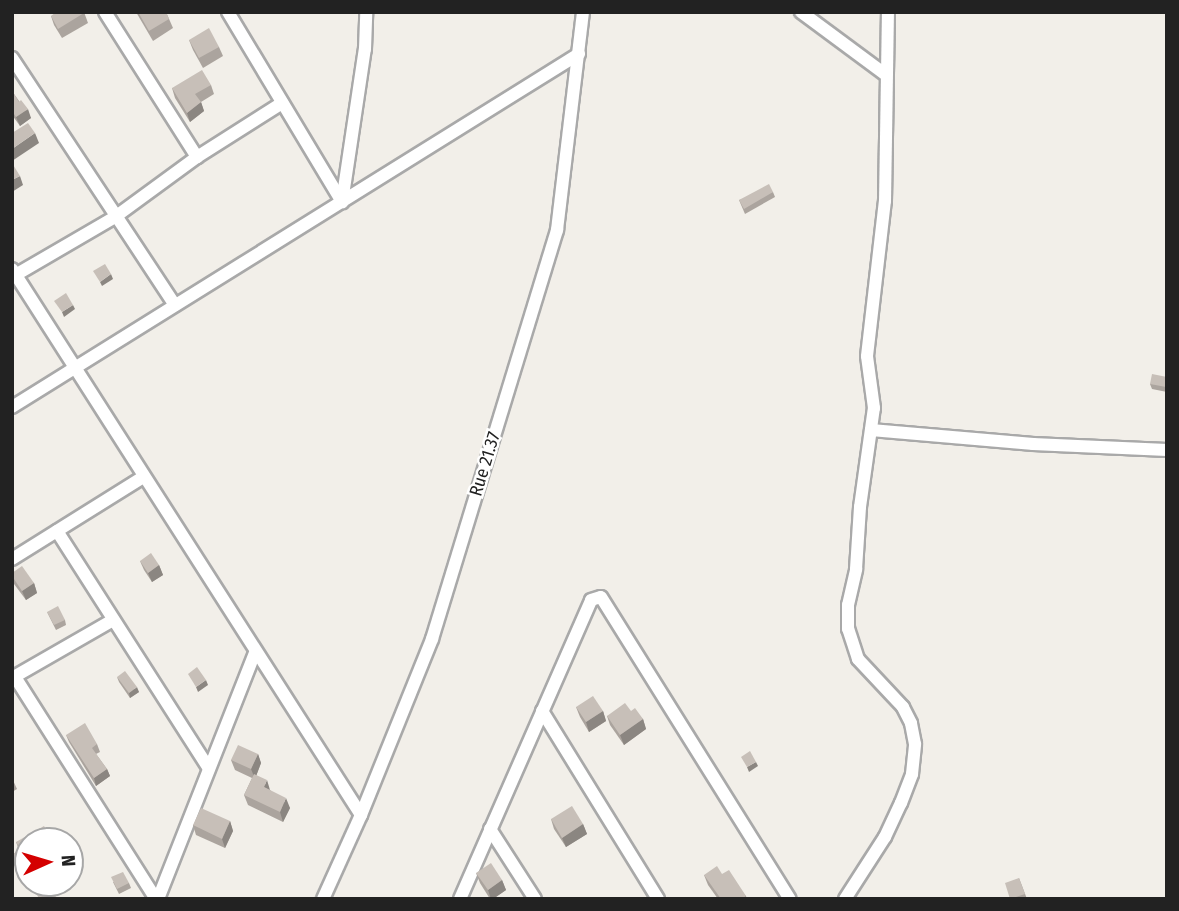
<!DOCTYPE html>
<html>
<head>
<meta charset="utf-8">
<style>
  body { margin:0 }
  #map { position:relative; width:1179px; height:911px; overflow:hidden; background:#f2efe9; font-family:"Fira Sans Condensed",sans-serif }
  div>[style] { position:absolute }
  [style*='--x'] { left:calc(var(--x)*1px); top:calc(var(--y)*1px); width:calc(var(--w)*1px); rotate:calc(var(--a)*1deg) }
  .roads { filter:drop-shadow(2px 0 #a9a9a9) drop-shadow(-2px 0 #a9a9a9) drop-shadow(0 2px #a9a9a9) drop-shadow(0 -2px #a9a9a9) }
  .street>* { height:12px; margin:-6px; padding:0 6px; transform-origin:6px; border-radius:6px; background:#fff }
  .wall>* { inset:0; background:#aba49e }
  .shaded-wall>* { inset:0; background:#8b8681 }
  .building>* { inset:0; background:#c7bfb8 }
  span { translate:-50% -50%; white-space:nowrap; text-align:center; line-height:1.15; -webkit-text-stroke:5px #fff; paint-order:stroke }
  .street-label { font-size:18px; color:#222 }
  .frame { position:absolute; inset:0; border:14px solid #222; pointer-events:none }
  .north { position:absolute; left:14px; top:827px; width:70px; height:70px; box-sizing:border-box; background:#fff; border:2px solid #a7a7a7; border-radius:50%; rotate:86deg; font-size:19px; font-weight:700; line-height:28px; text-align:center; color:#222 }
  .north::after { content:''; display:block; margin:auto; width:24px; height:32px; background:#d40000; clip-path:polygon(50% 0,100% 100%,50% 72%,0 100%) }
</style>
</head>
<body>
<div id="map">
  <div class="roads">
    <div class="street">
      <i style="--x:105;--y:12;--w:172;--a:57.6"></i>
      <i style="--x:228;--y:12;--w:222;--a:59"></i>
      <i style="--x:801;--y:12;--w:106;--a:36.5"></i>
      <i style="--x:12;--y:58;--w:296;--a:56.6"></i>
      <i style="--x:342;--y:202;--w:155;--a:-81.5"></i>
      <i style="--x:365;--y:49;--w:37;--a:-88"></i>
      <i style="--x:12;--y:269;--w:648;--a:57.41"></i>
      <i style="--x:12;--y:277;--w:119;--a:-30.2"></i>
      <i style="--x:115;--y:217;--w:102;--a:-36.2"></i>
      <i style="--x:197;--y:157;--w:101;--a:-32.4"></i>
      <i style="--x:12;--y:407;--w:668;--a:-31.91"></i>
      <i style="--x:871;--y:430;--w:163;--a:4.9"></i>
      <i style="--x:1033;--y:444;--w:134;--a:2.6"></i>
      <i style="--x:57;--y:531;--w:282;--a:57.4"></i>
      <i style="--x:12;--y:559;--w:155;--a:-32"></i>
      <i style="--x:15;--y:677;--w:263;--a:57.6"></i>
      <i style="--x:12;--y:678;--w:116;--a:-29.9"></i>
      <i style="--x:542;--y:711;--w:221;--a:58.3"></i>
      <i style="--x:490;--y:829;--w:83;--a:57.3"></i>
      <i style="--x:158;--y:899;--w:264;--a:-68.5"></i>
      <i style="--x:323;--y:899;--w:92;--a:-65.7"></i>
      <i style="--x:361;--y:815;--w:190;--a:-68"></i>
      <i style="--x:432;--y:639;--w:428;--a:-73"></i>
      <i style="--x:557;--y:230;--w:220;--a:-83.2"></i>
      <i style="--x:460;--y:899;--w:326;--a:-66.3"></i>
      <i style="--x:591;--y:600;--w:10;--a:-17"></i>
      <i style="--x:601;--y:597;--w:356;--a:58"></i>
      <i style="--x:845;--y:899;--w:74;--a:-57.2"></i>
      <i style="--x:885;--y:837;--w:38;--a:-65"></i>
      <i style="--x:901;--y:803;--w:31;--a:-69"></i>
      <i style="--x:912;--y:774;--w:30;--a:-84"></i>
      <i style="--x:915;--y:744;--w:21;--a:-101"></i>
      <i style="--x:911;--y:723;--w:18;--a:-117"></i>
      <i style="--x:903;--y:707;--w:66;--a:-133.2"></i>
      <i style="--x:858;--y:659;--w:32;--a:-108"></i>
      <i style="--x:848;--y:629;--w:24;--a:-90"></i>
      <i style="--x:848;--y:605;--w:37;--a:-77"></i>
      <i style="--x:856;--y:569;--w:62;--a:-86.3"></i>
      <i style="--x:860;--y:507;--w:100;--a:-82"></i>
      <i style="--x:874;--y:408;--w:52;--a:-97.7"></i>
      <i style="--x:867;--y:356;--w:156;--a:-83.4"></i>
      <i style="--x:885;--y:201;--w:189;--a:-89.1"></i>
    </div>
  </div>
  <div class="wall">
    <i style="clip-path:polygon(84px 12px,88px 23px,62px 38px,54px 25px,51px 16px)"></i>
    <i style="clip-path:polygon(136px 12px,166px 12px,173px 28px,153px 41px)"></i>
    <i style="clip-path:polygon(189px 40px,219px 47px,223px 56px,203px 68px,193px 50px)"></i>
    <i style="clip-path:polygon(211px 85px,214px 94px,201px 102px,204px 111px,190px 122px,175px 98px,172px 88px)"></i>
    <i style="clip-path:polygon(12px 91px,31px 118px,20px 126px,12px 115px)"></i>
    <i style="clip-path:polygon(773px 192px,775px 197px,745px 214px,739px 200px)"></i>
    <i style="clip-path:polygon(1167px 377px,1167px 392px,1152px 389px,1150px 384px)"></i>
    <i style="clip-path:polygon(140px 561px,159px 565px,163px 575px,152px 582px,144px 570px)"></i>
    <i style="clip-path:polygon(12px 573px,34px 583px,37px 593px,26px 600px,14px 584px,12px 579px)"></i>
    <i style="clip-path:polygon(47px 612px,65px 620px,66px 625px,56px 630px)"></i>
    <i style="clip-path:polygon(117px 677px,139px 692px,130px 698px,119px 682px)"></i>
    <i style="clip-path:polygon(576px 707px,603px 711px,606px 721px,589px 732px,580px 717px)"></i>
    <i style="clip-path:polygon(631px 711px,643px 719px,646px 729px,624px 745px,610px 725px,607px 716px)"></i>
    <i style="clip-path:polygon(66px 735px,97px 744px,100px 752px,96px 754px,107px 769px,110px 776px,96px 786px,69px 742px)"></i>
    <i style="clip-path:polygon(258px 754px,261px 763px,256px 776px,270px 790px,290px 808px,283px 822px,248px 805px,244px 795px,252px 778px,235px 770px,231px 760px)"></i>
    <i style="clip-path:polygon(12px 778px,17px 789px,12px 792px)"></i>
    <i style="clip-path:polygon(551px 819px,583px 824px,587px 834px,566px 847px,554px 829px)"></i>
    <i style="clip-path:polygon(230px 821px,233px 831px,225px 848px,196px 835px,193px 825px)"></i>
    <i style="clip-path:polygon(28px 841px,28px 868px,19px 873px,14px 865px,12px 860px,12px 855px,19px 850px,16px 842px)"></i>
    <i style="clip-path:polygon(476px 873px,502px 880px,506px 890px,493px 899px,490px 899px,480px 883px)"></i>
    <i style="clip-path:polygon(722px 874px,746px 896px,747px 899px,718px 899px,708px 885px,704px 875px)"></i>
    <i style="clip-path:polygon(1019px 878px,1027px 899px,1010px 899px)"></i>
    <i style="clip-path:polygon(113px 882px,129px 883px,131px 888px,119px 894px)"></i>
  </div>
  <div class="shaded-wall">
    <i style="clip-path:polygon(201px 102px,204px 111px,190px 122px,187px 113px)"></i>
    <i style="clip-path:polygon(28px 109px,31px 118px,20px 126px,16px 117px)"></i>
    <i style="clip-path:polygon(35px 133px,39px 143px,12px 161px,12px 149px)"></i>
    <i style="clip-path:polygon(20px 176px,23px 185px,12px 192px,12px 180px)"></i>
    <i style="clip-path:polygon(111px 274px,113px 279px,102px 286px,100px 282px)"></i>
    <i style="clip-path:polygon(73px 305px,75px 309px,64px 317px,62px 312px)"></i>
    <i style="clip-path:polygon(159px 565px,163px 575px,152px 582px,148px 573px)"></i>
    <i style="clip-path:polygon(34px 583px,37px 593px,26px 600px,22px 591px)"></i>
    <i style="clip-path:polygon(206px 680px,208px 685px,198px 692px,196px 687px)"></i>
    <i style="clip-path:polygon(137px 687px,139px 692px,130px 698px,129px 693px)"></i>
    <i style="clip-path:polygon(603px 711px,606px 721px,589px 732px,586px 722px)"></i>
    <i style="clip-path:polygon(643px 719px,646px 729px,624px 745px,620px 735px)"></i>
    <i style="clip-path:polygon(258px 754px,261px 763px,255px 779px,251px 769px)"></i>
    <i style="clip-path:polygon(756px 762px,758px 766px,749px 772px,747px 767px)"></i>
    <i style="clip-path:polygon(107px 769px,110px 776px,96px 786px,94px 778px)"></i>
    <i style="clip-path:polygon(267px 780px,270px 790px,264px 787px)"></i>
    <i style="clip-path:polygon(286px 798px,290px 808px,283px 822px,280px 812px)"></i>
    <i style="clip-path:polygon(230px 821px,233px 831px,225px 848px,222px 839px)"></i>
    <i style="clip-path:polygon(583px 824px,587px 834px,566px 847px,562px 838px)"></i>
    <i style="clip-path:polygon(502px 880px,506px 890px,493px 899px,491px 899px,488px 890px)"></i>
  </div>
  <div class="building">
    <i style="clip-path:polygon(56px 12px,84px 12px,84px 13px,58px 29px,51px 16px)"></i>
    <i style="clip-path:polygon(138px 12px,166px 12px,169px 19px,149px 31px)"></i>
    <i style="clip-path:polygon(209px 28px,219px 47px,199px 58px,189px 40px)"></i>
    <i style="clip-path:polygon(202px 70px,211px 85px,195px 94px,201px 102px,187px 113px,172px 88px)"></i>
    <i style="clip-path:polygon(12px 91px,19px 102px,21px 100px,28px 109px,16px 117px,12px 111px)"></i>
    <i style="clip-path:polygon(28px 123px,35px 133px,12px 149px,12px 133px)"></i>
    <i style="clip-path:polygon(12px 163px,20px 176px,12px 180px)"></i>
    <i style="clip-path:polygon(769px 184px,773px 192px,744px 209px,739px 200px)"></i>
    <i style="clip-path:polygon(105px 264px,111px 274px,100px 282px,93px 271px)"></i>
    <i style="clip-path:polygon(66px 293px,73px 305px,62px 312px,54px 301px)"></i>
    <i style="clip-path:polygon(1152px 374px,1167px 377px,1166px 387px,1150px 384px)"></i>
    <i style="clip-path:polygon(151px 553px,159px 565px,148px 573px,140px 561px)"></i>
    <i style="clip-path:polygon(22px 566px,34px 583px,22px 591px,12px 576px,12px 573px)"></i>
    <i style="clip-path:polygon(58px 606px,65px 620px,54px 625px,47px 612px)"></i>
    <i style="clip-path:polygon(197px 667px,206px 680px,196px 687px,188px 674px)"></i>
    <i style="clip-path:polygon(125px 671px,137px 687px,129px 693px,117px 677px)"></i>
    <i style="clip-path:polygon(593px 696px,603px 711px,586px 722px,576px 707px)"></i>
    <i style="clip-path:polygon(625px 703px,631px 711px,635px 708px,643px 719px,620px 735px,607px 716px)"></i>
    <i style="clip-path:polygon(85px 723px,97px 744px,92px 748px,107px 769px,94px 778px,66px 735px)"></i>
    <i style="clip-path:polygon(238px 745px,258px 754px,251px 769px,231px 760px)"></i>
    <i style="clip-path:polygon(750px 751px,756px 762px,747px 767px,741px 757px)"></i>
    <i style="clip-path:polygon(254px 774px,267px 780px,264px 787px,286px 798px,280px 812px,244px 795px)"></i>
    <i style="clip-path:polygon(572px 806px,583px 824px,562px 838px,551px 819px)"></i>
    <i style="clip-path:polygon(201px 808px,230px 821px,222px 839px,193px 825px)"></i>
    <i style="clip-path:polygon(44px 826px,53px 841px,28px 841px,28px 857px,16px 864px,12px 858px,12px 855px,20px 849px,16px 842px)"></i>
    <i style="clip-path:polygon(491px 863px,502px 880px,488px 890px,476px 873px)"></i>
    <i style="clip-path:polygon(717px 866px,722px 874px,729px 870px,746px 896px,741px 899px,721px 899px,704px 875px)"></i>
    <i style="clip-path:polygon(123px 872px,129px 883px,117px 889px,111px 877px)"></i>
    <i style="clip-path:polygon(1019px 878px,1025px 894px,1010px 899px,1005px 883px)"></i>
    <i style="clip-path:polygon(34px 883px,49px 883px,56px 897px,51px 899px,39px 899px,32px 884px)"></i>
  </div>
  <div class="street-label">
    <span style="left:485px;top:464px;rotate:-73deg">Rue 21.37</span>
  </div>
  <div class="frame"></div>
  <div class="north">N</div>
</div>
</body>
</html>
